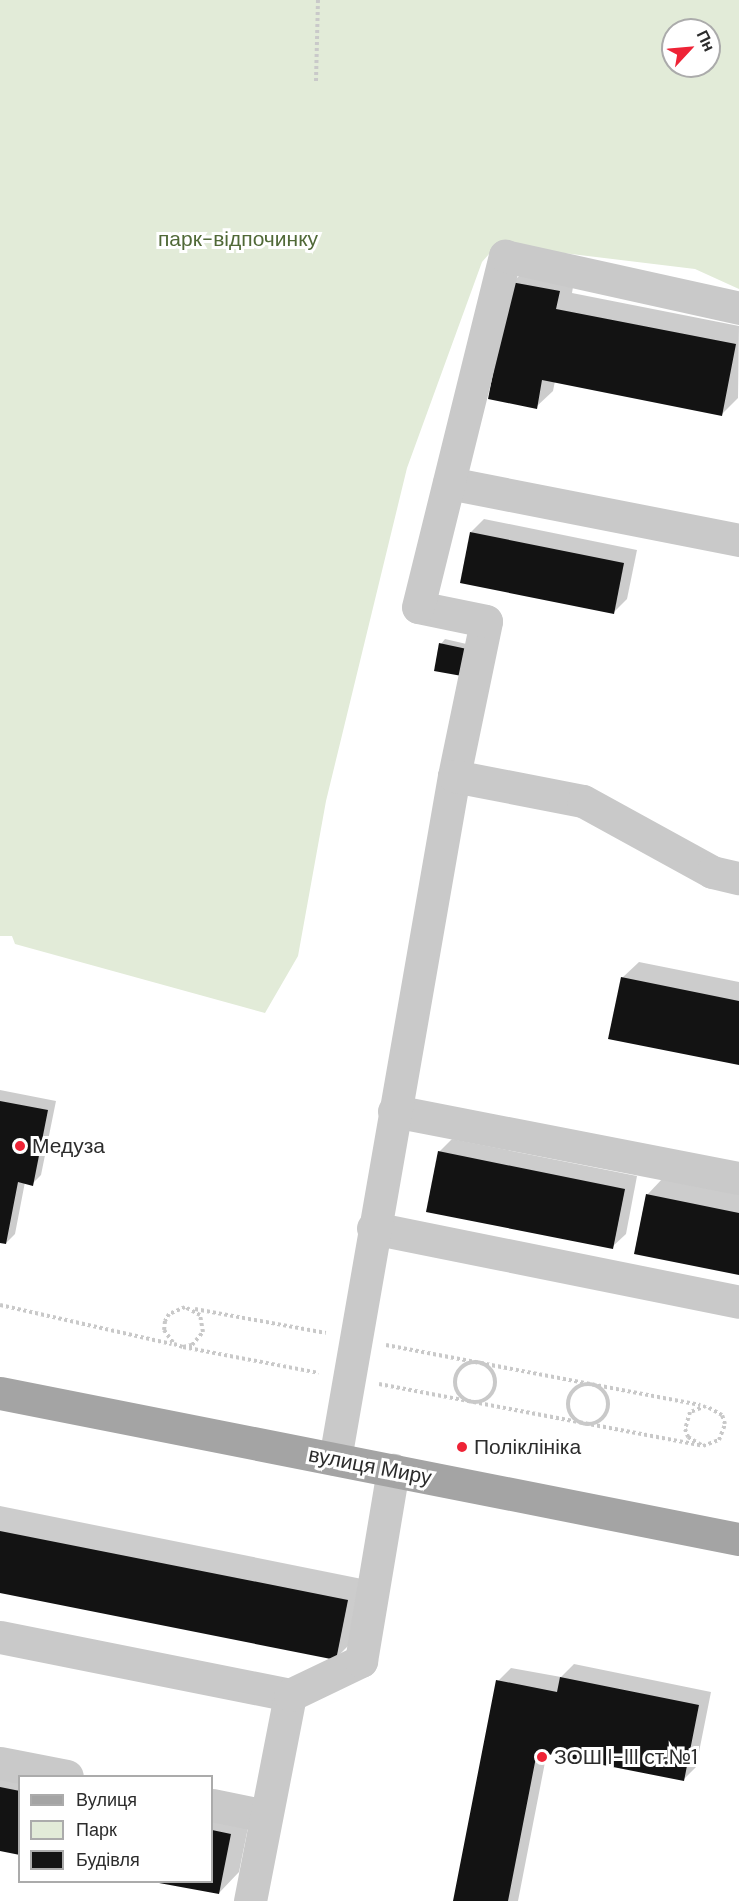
<!DOCTYPE html>
<html>
<head>
<meta charset="utf-8">
<style>
  body { margin:0 }
  #map { position:relative; width:739px; height:1901px; overflow:hidden; background:#fff; font-family:"DM Sans",sans-serif }
  div>[style] { position:absolute }
  [style*='--x'] { left:calc(var(--x)*1px); top:calc(var(--y)*1px); width:calc(var(--w)*1px); rotate:calc(var(--a)*1deg) }
  .green>* { inset:0; background:#e2ebd8 }
  .shadow>* { inset:0; background:#0003 }
  .building>* { inset:0; background:#131313 }
  .path>* { height:4px; margin-top:-2px; transform-origin:0; background:repeating-linear-gradient(90deg,#c9c9c9 0 3px,transparent 0 6px) }
  .path>.ring { margin:-2px; padding:0; box-sizing:content-box; background:none; border:4px solid #c9c9c9; border-radius:50% }
  .minor>* { height:33px; margin:-16.5px; padding:0 16.5px; transform-origin:16.5px; border-radius:16.5px; background:#c9c9c9 }
  .major>* { height:33px; margin:-16.5px; padding:0 16.5px; transform-origin:16.5px; border-radius:16.5px; background:#a4a4a4 }
  .dots>* { width:16px; height:16px; translate:-50% -50%; box-sizing:border-box; border:3px solid #fff; border-radius:50% }
  span { translate:-50% -50%; white-space:nowrap; text-align:center; line-height:1.15; -webkit-text-stroke:6px #fff; paint-order:stroke }
  .park-label { font-size:21px; color:#506937 }
  .poi-label { font-size:21px; color:#2c2c2c }
  .left { translate:0 -50%; text-align:left }
  .street-label { font-size:21px; color:#2c2c2c }
  .legend { position:absolute; left:18px; top:1775px; width:195px; height:108px; box-sizing:border-box; background:#fff; border:2px solid #ababab; margin:0; padding:8px 10px; list-style:none; font-size:18px; color:#2c2c2c }
  .legend li { display:flex; align-items:center; gap:12px; height:30px }
  .legend b { width:30px; border:2px solid #ababab }
  .north { position:absolute; left:661px; top:18px; width:60px; height:60px; box-sizing:border-box; background:#fff; border:2px solid #ababab; border-radius:50%; rotate:64deg; font-size:16px; font-weight:700; line-height:24px; text-align:center; color:#2c2c2c }
  .north::after { content:''; display:block; margin:auto; width:21px; height:27px; background:#ee2336; clip-path:polygon(50% 0,100% 100%,50% 72%,0 100%) }
</style>
</head>
<body>
<div id="map">
  <div class="green">
    <i style="clip-path:polygon(evenodd,0 0,739px 0,739px 289px,695px 269px,497px 245px,482px 262px,407px 468px,326px 801px,298px 956px,265px 1013px,15px 944px,12px 936px,0 936px,0 0,673px 30px,709px 30px,709px 66px,673px 66px,673px 30px)"></i>
  </div>
  <div class="shadow">
    <i style="clip-path:polygon(529px 266px,575px 275px,572px 293px,739px 326px,738px 398px,722px 414px,555px 381px,553px 391px,536px 407px,513px 282px)"></i>
    <i style="clip-path:polygon(484px 519px,637px 550px,627px 599px,614px 612px,471px 532px)"></i>
    <i style="clip-path:polygon(445px 639px,471px 645px,465px 670px,441px 644px)"></i>
    <i style="clip-path:polygon(639px 962px,739px 982px,739px 1064px,622px 978px)"></i>
    <i style="clip-path:polygon(0 1090px,56px 1101px,41px 1175px,32px 1184px,25px 1182px,15px 1234px,6px 1243px,0 1242px)"></i>
    <i style="clip-path:polygon(452px 1139px,637px 1176px,626px 1234px,612px 1247px,439px 1152px)"></i>
    <i style="clip-path:polygon(663px 1178px,739px 1194px,739px 1274px,647px 1195px)"></i>
    <i style="clip-path:polygon(0 1506px,367px 1580px,356px 1638px,336px 1658px,0 1591px)"></i>
    <i style="clip-path:polygon(574px 1664px,711px 1692px,696px 1767px,683px 1780px,547px 1752px,518px 1901px,455px 1901px,498px 1681px,511px 1668px,561px 1677px)"></i>
    <i style="clip-path:polygon(0 1763px,20px 1776px,20px 1853px,0 1849px)"></i>
    <i style="clip-path:polygon(212px 1805px,251px 1813px,239px 1872px,219px 1893px,162px 1882px,212px 1882px)"></i>
  </div>
  <div class="building">
    <i style="clip-path:polygon(511px 282px,560px 291px,556px 309px,736px 344px,722px 416px,542px 380px,537px 409px,488px 399px)"></i>
    <i style="clip-path:polygon(470px 532px,624px 563px,614px 614px,460px 583px)"></i>
    <i style="clip-path:polygon(439px 643px,467px 649px,462px 676px,434px 671px)"></i>
    <i style="clip-path:polygon(621px 977px,739px 1001px,739px 1065px,608px 1039px)"></i>
    <i style="clip-path:polygon(0 1101px,48px 1110px,33px 1186px,18px 1182px,6px 1244px,0 1243px)"></i>
    <i style="clip-path:polygon(438px 1151px,625px 1189px,613px 1249px,426px 1212px)"></i>
    <i style="clip-path:polygon(646px 1194px,739px 1213px,739px 1275px,634px 1254px)"></i>
    <i style="clip-path:polygon(0 1531px,348px 1600px,336px 1660px,0 1593px)"></i>
    <i style="clip-path:polygon(560px 1677px,699px 1705px,684px 1781px,537px 1752px,508px 1901px,453px 1901px,496px 1680px,557px 1692px)"></i>
    <i style="clip-path:polygon(0 1787px,20px 1791px,20px 1855px,0 1851px)"></i>
    <i style="clip-path:polygon(212px 1830px,231px 1834px,219px 1894px,159px 1883px,212px 1882px)"></i>
  </div>
  <div class="path">
    <i style="--x:316;--y:81;--w:81;--a:-88.6"></i>
    <i style="--x:0;--y:1305;--w:176;--a:12.8"></i>
    <i style="--x:195;--y:1309;--w:133;--a:10.4"></i>
    <i style="--x:386;--y:1345;--w:320;--a:10.8"></i>
    <i style="--x:183;--y:1347;--w:9;--a:-13"></i>
    <i style="--x:192;--y:1345;--w:17;--a:-50"></i>
    <i style="--x:203;--y:1332;--w:17;--a:-100"></i>
    <i style="--x:200;--y:1315;--w:17;--a:-152"></i>
    <i style="--x:185;--y:1307;--w:17;--a:156"></i>
    <i style="--x:169;--y:1314;--w:8;--a:120"></i>
    <i style="--x:165;--y:1321;--w:9;--a:96"></i>
    <i style="--x:164;--y:1330;--w:17;--a:54"></i>
    <i style="--x:174;--y:1344;--w:9;--a:18"></i>
    <i style="--x:183;--y:1347;--w:138;--a:10.8"></i>
    <i class="ring" style="left:455px;top:1362px;width:36px;height:36px"></i>
    <i style="--x:379;--y:1384;--w:330;--a:10.8"></i>
    <i style="--x:703;--y:1446;--w:17;--a:-21"></i>
    <i style="--x:719;--y:1440;--w:17;--a:-69"></i>
    <i style="--x:725;--y:1424;--w:9;--a:-108"></i>
    <i style="--x:722;--y:1415;--w:18;--a:-151"></i>
    <i style="--x:706;--y:1406;--w:17;--a:159"></i>
    <i style="--x:690;--y:1412;--w:18;--a:106"></i>
    <i style="--x:685;--y:1429;--w:9;--a:69"></i>
    <i style="--x:688;--y:1437;--w:17;--a:31"></i>
    <i class="ring" style="left:568px;top:1384px;width:36px;height:36px"></i>
  </div>
  <div class="minor">
    <i style="--x:449;--y:483;--w:296;--a:11.1"></i>
    <i style="--x:454;--y:776;--w:158;--a:-78.3"></i>
    <i style="--x:486;--y:621;--w:69;--a:-168.4"></i>
    <i style="--x:418;--y:607;--w:362;--a:-76.1"></i>
    <i style="--x:505;--y:256;--w:240;--a:12.5"></i>
    <i style="--x:394;--y:1111;--w:351;--a:11"></i>
    <i style="--x:373;--y:1228;--w:373;--a:11.4"></i>
    <i style="--x:335;--y:1459;--w:693;--a:-80.12"></i>
    <i style="--x:454;--y:776;--w:131;--a:11"></i>
    <i style="--x:583;--y:801;--w:147;--a:28.8"></i>
    <i style="--x:712;--y:872;--w:28;--a:13"></i>
    <i style="--x:0;--y:1637;--w:296;--a:11.3"></i>
    <i style="--x:0;--y:1763;--w:68;--a:11"></i>
    <i style="--x:212;--y:1805;--w:55;--a:11.5"></i>
    <i style="--x:250;--y:1901;--w:210;--a:-79"></i>
    <i style="--x:290;--y:1695;--w:79;--a:-25.6"></i>
    <i style="--x:361;--y:1661;--w:194;--a:-80.5"></i>
  </div>
  <div class="major">
    <i style="--x:0;--y:1393;--w:753;--a:11.18"></i>
  </div>
  <div class="dots">
    <i style="left:20px;top:1146px;background:#ee2336"></i>
    <i style="left:462px;top:1447px;background:#ee2336"></i>
    <i style="left:542px;top:1757px;background:#ee2336"></i>
  </div>
  <div class="park-label">
    <span style="left:238px;top:239px">парк-відпочинку</span>
  </div>
  <div class="poi-label">
    <span class="left" style="left:32px;top:1146px">Медуза</span>
    <span class="left" style="left:474px;top:1447px">Поліклініка</span>
    <span class="left" style="left:554px;top:1757px">ЗОШ I-III ст.№1</span>
  </div>
  <div class="street-label">
    <span style="left:370px;top:1466px;rotate:11deg">вулиця Миру</span>
  </div>
  <ul class="legend">
  <li><b style="height:8px;background:#a4a4a4"></b>Вулиця</li>
  <li><b style="height:16px;background:#e2ebd8"></b>Парк</li>
  <li><b style="height:16px;background:#131313"></b>Будівля</li>
  </ul>
  <div class="north">Пн</div>
</div>
</body>
</html>
